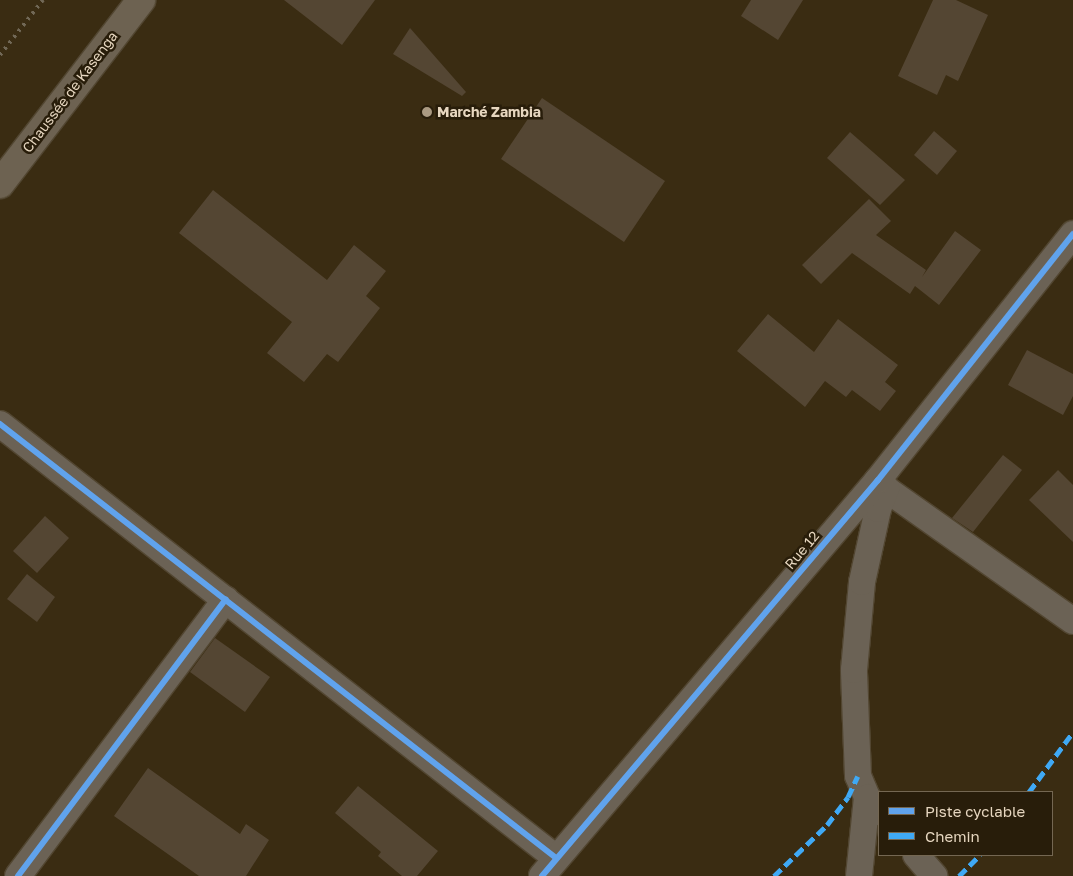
<!DOCTYPE html>
<html>
<head>
<meta charset="utf-8">
<style>
  body { margin:0 }
  #map { position:relative; width:1073px; height:876px; overflow:hidden; background:#3a2c12; font-family:"Golos Text",sans-serif }
  div>[style] { position:absolute }
  [style*='--x'] { left:calc(var(--x)*1px); top:calc(var(--y)*1px); width:calc(var(--w)*1px); rotate:calc(var(--a)*1deg) }
  .building>* { inset:0; background:#544633 }
  .roads { filter:drop-shadow(1px 0 #524631) drop-shadow(-1px 0 #524631) drop-shadow(0 1px #524631) drop-shadow(0 -1px #524631) }
  .street>* { height:26px; margin:-13px; padding:0 13px; transform-origin:13px; border-radius:13px; background:#6b6255 }
  .secondary>* { height:28px; margin:-14px; padding:0 14px; transform-origin:14px; border-radius:14px; background:#6d6251 }
  .rail>* { height:4px; margin-top:-2px; transform-origin:0; background:repeating-linear-gradient(90deg,#716856 0 2.5px,transparent 0 7.5px) }
  .quiet>* { height:5px; margin-top:-2.5px; transform-origin:0; background:repeating-linear-gradient(90deg,#3fa9f5 0 10px,transparent 0 15px) }
  .cycleway>* { height:6px; margin:-3px; padding:0 3px; transform-origin:3px; border-radius:3px; background:#60a3ed }
  .dots>* { width:14px; height:14px; translate:-50% -50%; box-sizing:border-box; border:2px solid #281d0a; border-radius:50% }
  span { translate:-50% -50%; white-space:nowrap; text-align:center; line-height:1.15; -webkit-text-stroke:5px #281d0a; paint-order:stroke }
  .street-label { font-size:14px; color:#e6d6bf }
  .poi-label { font-size:14px; color:#e6d6bf; font-weight:700 }
  .left { translate:0 -50%; text-align:left }
  .legend { position:absolute; left:878px; top:791px; width:175px; height:65px; box-sizing:border-box; background:#281d0a; border:1px solid #746752; margin:0; padding:6px 9px; list-style:none; font-size:15px; color:#e6d6bf }
  .legend li { display:flex; align-items:center; gap:10px; height:25px }
  .legend b { width:25px; border:1px solid #746752 }
</style>
</head>
<body>
<div id="map">
  <div class="building">
    <i style="clip-path:polygon(284px 0,375px 0,342px 45px)"></i>
    <i style="clip-path:polygon(751px 0,803px 0,778px 40px,741px 16px)"></i>
    <i style="clip-path:polygon(933px 0,956px 0,988px 15px,958px 81px,946px 75px,937px 95px,898px 76px)"></i>
    <i style="clip-path:polygon(410px 28px,466px 92px,462px 96px,393px 54px)"></i>
    <i style="clip-path:polygon(542px 98px,665px 181px,624px 242px,501px 159px)"></i>
    <i style="clip-path:polygon(934px 131px,957px 151px,937px 175px,914px 155px)"></i>
    <i style="clip-path:polygon(850px 132px,905px 180px,880px 205px,827px 158px)"></i>
    <i style="clip-path:polygon(213px 190px,327px 280px,354px 245px,386px 271px,366px 296px,380px 308px,338px 362px,327px 354px,304px 382px,267px 353px,292px 322px,179px 233px)"></i>
    <i style="clip-path:polygon(869px 199px,891px 221px,876px 235px,926px 270px,922px 277px,955px 231px,981px 250px,939px 305px,915px 286px,910px 294px,852px 253px,821px 284px,802px 265px)"></i>
    <i style="clip-path:polygon(768px 314px,814px 352px,838px 319px,898px 365px,885px 382px,896px 391px,880px 411px,852px 390px,846px 397px,825px 381px,805px 407px,737px 351px)"></i>
    <i style="clip-path:polygon(1027px 350px,1073px 374px,1073px 396px,1063px 415px,1008px 385px)"></i>
    <i style="clip-path:polygon(1003px 455px,1022px 470px,973px 532px,952px 518px)"></i>
    <i style="clip-path:polygon(1058px 470px,1073px 485px,1073px 542px,1029px 500px)"></i>
    <i style="clip-path:polygon(45px 516px,69px 538px,37px 573px,13px 551px)"></i>
    <i style="clip-path:polygon(27px 574px,55px 597px,37px 622px,7px 599px)"></i>
    <i style="clip-path:polygon(215px 638px,270px 677px,245px 712px,190px 672px)"></i>
    <i style="clip-path:polygon(148px 768px,240px 834px,246px 824px,269px 840px,246px 876px,199px 876px,114px 816px)"></i>
    <i style="clip-path:polygon(358px 786px,438px 851px,417px 876px,402px 876px,378px 856px,381px 852px,335px 813px)"></i>
  </div>
  <div class="roads">
    <div class="street">
      <i style="--x:0;--y:424;--w:705;--a:37.97"></i>
      <i style="--x:878;--y:480;--w:12;--a:48"></i>
      <i style="--x:886;--y:489;--w:229;--a:35.2"></i>
      <i style="--x:879;--y:812;--w:19;--a:-129"></i>
      <i style="--x:867;--y:797;--w:23;--a:-113"></i>
      <i style="--x:858;--y:776;--w:106;--a:-92.2"></i>
      <i style="--x:854;--y:670;--w:88;--a:-84.8"></i>
      <i style="--x:862;--y:582;--w:75;--a:-77.6"></i>
      <i style="--x:878;--y:509;--w:22;--a:-68"></i>
      <i style="--x:916;--y:855;--w:28;--a:49"></i>
      <i style="--x:18;--y:876;--w:346;--a:-53.1"></i>
      <i style="--x:542;--y:876;--w:519;--a:-49.69"></i>
      <i style="--x:878;--y:480;--w:314;--a:-51.6"></i>
      <i style="--x:859;--y:876;--w:79;--a:-84.2"></i>
    </div>
    <div class="secondary">
      <i style="--x:0;--y:184;--w:232;--a:-52.5"></i>
    </div>
  </div>
  <div class="rail">
    <i style="--x:0;--y:55;--w:70;--a:-52"></i>
  </div>
  <div class="quiet">
    <i style="--x:1029;--y:792;--w:74;--a:-53.7"></i>
    <i style="--x:774;--y:876;--w:74;--a:-43.9"></i>
    <i style="--x:827;--y:825;--w:35;--a:-53"></i>
    <i style="--x:848;--y:797;--w:23;--a:-65"></i>
    <i style="--x:959;--y:876;--w:30;--a:-45"></i>
  </div>
  <div class="cycleway">
    <i style="--x:0;--y:424;--w:705;--a:37.97"></i>
    <i style="--x:18;--y:876;--w:346;--a:-53.1"></i>
    <i style="--x:542;--y:876;--w:519;--a:-49.69"></i>
    <i style="--x:878;--y:480;--w:314;--a:-51.6"></i>
  </div>
  <div class="dots">
    <i style="left:427px;top:112px;background:#aa9a82"></i>
  </div>
  <div class="street-label">
    <span style="left:70px;top:92px;rotate:-53deg">Chaussée de Kasenga</span>
    <span style="left:802px;top:550px;rotate:-50deg">Rue 12</span>
  </div>
  <div class="poi-label">
    <span class="left" style="left:437px;top:112px">Marché Zambia</span>
  </div>
  <ul class="legend">
  <li><b style="height:6px;background:#60a3ed"></b>Piste cyclable</li>
  <li><b style="height:6px;background:#3fa9f5"></b>Chemin</li>
  </ul>
</div>
</body>
</html>
